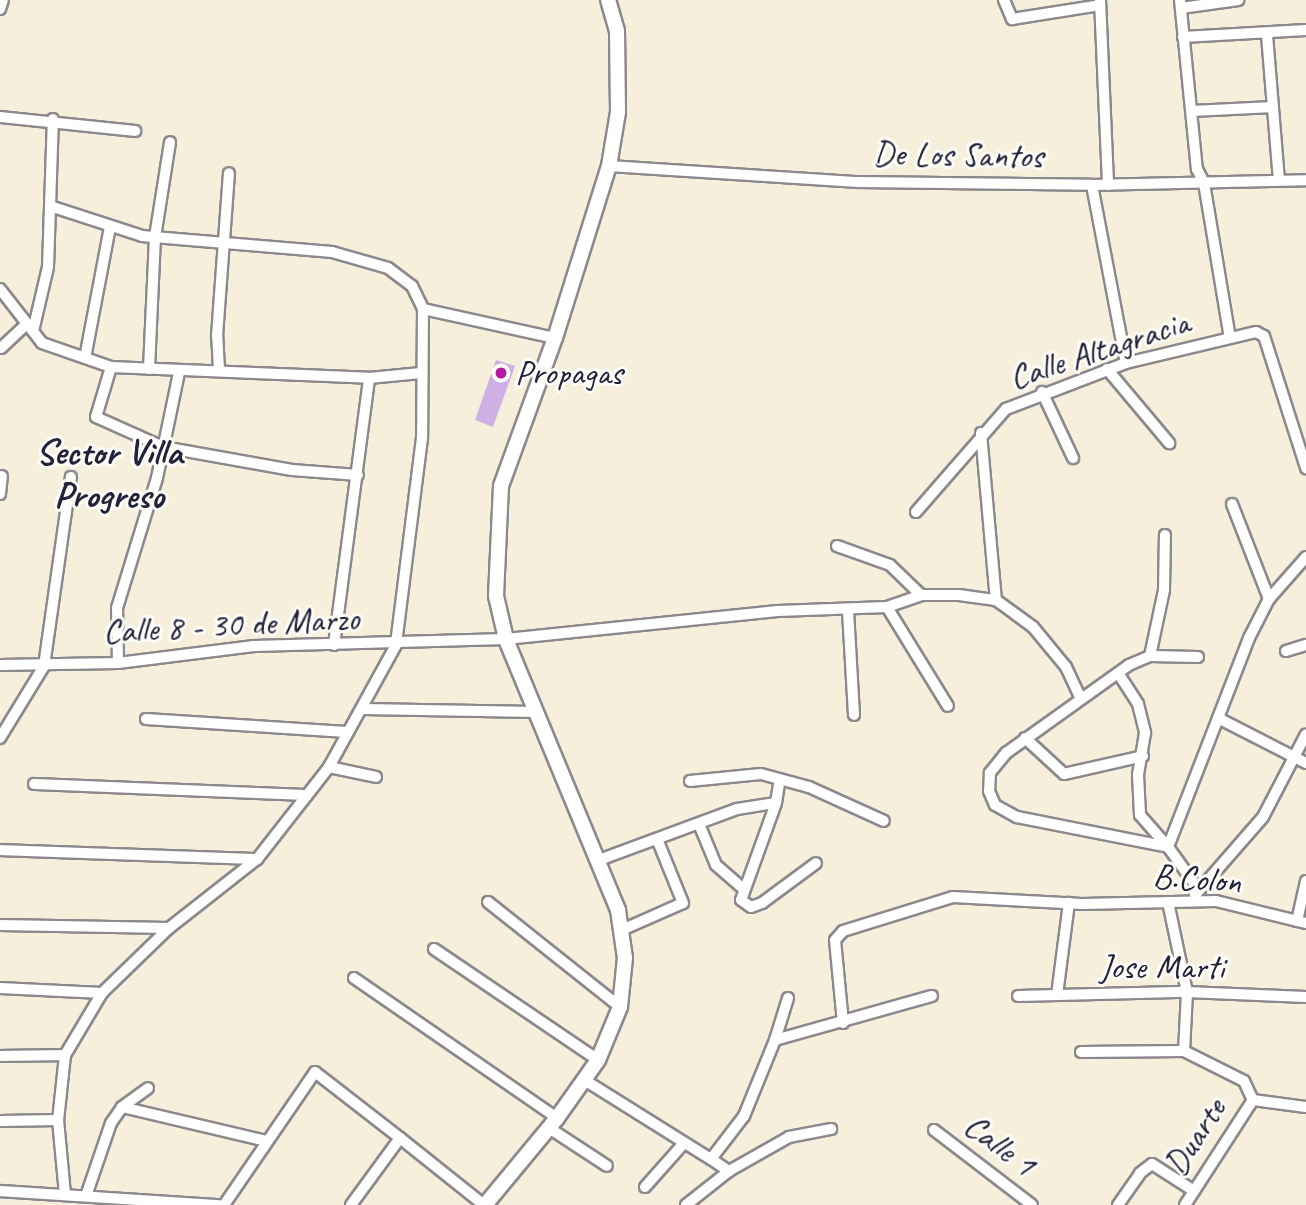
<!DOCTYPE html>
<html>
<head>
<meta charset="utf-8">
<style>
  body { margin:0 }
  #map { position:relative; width:1306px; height:1205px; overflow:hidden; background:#f5efdc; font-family:Caveat,sans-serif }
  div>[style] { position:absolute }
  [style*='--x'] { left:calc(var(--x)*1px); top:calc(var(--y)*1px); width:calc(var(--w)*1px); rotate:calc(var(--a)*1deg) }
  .building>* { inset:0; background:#cfb0e5 }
  .roads { filter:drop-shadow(2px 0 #8c888c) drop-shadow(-2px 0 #8c888c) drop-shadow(0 2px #8c888c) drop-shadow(0 -2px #8c888c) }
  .street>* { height:10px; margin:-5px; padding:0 5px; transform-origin:5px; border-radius:5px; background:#fff }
  .secondary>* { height:14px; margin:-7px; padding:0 7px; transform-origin:7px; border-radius:7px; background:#fff }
  .dots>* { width:19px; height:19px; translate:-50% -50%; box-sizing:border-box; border:4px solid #fdfcf7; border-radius:50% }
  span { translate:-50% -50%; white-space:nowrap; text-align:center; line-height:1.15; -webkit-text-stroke:6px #fdfcf7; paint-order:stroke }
  .street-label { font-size:35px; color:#22223b }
  .poi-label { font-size:35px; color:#22223b }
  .left { translate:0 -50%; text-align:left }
  .neighbourhood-label { font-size:37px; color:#22223b; font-weight:700 }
</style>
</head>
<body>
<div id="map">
  <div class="building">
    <i style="clip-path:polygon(496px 360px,515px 366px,493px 427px,475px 420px)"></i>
  </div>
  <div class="roads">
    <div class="street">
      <i style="--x:1004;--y:0;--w:21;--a:67"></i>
      <i style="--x:1012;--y:19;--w:89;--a:-9"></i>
      <i style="--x:1100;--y:0;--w:185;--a:87.5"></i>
      <i style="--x:1180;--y:0;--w:170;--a:84.3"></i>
      <i style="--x:1197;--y:169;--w:16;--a:63"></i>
      <i style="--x:1204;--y:183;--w:157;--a:80.5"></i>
      <i style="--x:1181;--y:8;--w:58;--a:-8"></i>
      <i style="--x:0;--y:9;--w:9;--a:-72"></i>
      <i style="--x:1267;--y:35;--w:145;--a:85.3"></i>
      <i style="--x:1183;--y:37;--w:123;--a:-3.3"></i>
      <i style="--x:1192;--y:111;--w:81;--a:-2.8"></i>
      <i style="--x:0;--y:117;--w:136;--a:5.9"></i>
      <i style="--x:609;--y:166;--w:250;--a:3.7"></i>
      <i style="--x:858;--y:182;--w:234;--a:0.7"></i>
      <i style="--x:1092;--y:185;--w:214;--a:-1.3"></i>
      <i style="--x:1092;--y:185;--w:181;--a:79.2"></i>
      <i style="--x:53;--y:207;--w:94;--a:18"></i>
      <i style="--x:142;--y:236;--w:191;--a:4.8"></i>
      <i style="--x:332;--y:252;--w:58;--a:15.9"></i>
      <i style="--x:388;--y:268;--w:30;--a:37"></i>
      <i style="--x:412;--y:286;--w:25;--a:64"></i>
      <i style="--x:423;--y:309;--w:129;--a:90.4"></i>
      <i style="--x:422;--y:438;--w:209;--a:97.2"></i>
      <i style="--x:396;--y:645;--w:139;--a:118.8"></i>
      <i style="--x:329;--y:767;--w:117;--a:128"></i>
      <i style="--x:257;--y:859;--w:112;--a:141.9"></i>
      <i style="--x:169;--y:928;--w:93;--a:135.9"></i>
      <i style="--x:102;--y:993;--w:72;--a:120.8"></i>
      <i style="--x:65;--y:1055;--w:65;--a:96.1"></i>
      <i style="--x:58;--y:1120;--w:74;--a:84.6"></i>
      <i style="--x:0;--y:289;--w:68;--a:52.1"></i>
      <i style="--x:42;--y:343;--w:73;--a:19.2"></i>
      <i style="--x:111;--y:367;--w:258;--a:2.4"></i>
      <i style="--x:369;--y:378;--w:52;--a:-5.5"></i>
      <i style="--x:423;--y:309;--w:135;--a:12.4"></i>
      <i style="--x:33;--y:331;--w:66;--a:-76.8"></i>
      <i style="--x:48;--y:267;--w:148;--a:-88.1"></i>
      <i style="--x:1;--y:348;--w:35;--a:-43"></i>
      <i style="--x:85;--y:358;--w:133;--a:-79.2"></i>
      <i style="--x:111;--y:367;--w:52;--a:106.7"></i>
      <i style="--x:96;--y:417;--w:73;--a:24.1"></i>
      <i style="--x:163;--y:447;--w:131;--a:10.1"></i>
      <i style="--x:292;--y:470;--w:66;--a:4.3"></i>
      <i style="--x:149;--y:369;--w:132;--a:-87.4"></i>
      <i style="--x:155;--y:237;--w:96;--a:-81"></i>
      <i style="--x:1107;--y:369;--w:97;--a:50"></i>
      <i style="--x:219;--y:370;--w:34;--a:-93"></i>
      <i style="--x:217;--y:336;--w:163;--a:-85.8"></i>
      <i style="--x:1042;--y:392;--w:73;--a:64.8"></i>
      <i style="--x:981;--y:433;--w:168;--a:84.9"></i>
      <i style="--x:0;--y:494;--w:18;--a:-84"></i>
      <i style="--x:1232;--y:504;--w:102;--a:68.7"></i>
      <i style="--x:916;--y:512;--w:137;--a:-48.9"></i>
      <i style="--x:1006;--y:409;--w:129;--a:-21"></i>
      <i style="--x:1126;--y:363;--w:134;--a:-13.4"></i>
      <i style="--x:1256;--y:332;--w:9;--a:27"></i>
      <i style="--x:1264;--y:336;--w:139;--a:72.3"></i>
      <i style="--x:837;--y:546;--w:56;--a:19.7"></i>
      <i style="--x:890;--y:565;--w:43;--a:44.1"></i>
      <i style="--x:887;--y:607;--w:116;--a:58.4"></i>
      <i style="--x:848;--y:611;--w:104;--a:86.7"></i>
      <i style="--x:334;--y:645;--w:269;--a:-82.5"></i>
      <i style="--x:1286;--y:651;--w:21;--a:-17"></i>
      <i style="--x:1150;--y:656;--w:67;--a:-78"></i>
      <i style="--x:1164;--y:590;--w:55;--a:-89"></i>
      <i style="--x:1198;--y:657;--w:48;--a:-178.8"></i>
      <i style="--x:1150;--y:656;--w:23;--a:157"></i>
      <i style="--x:1129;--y:665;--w:151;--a:144.4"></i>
      <i style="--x:1006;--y:753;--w:26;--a:129"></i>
      <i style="--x:990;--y:773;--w:18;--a:93"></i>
      <i style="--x:989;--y:791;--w:15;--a:67"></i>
      <i style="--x:995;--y:805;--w:25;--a:29"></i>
      <i style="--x:1017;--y:817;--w:154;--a:11.2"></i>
      <i style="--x:1168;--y:847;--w:53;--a:54.2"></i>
      <i style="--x:118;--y:663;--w:55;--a:-91"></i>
      <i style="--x:117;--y:608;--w:136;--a:-72.9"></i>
      <i style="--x:157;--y:478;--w:107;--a:-78.2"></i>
      <i style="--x:0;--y:665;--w:118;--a:-1"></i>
      <i style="--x:118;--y:663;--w:137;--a:-7.1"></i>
      <i style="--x:254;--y:646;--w:252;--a:-1.6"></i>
      <i style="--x:506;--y:639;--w:273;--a:-5.9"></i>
      <i style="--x:778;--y:611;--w:109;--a:-2.1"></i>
      <i style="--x:887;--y:607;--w:36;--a:-19"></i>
      <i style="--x:921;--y:595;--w:38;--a:0"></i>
      <i style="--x:959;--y:595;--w:37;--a:8"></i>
      <i style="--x:996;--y:600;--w:46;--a:36.1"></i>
      <i style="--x:1033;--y:627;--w:52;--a:50.5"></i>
      <i style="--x:1066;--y:667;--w:33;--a:65"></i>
      <i style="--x:1120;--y:676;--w:33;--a:57"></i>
      <i style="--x:1138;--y:704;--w:30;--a:76"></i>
      <i style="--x:1145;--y:733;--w:43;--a:99.5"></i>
      <i style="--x:1138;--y:775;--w:40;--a:87.1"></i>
      <i style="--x:1140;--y:815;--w:43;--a:48.8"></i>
      <i style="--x:1168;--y:847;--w:224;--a:-68.8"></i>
      <i style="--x:1249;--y:638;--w:44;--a:-62.9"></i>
      <i style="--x:1269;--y:599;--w:56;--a:-48.6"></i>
      <i style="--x:363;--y:709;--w:174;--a:1"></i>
      <i style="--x:1218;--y:718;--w:99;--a:27.1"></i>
      <i style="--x:146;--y:719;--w:201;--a:3.7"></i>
      <i style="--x:0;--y:738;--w:84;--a:-58.6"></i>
      <i style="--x:44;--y:666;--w:191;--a:-81.9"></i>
      <i style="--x:1025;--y:738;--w:53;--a:42.7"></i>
      <i style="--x:1064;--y:774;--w:81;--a:-12.8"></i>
      <i style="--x:329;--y:767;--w:48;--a:12"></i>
      <i style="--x:690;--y:781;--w:71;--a:-5.6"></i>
      <i style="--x:761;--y:774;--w:50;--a:15.2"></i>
      <i style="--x:809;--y:787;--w:82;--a:24.4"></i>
      <i style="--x:34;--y:784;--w:273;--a:2.3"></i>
      <i style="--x:776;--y:803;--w:103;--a:109.8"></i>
      <i style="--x:741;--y:900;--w:12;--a:35"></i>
      <i style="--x:751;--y:907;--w:12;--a:-20"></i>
      <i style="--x:762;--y:903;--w:67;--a:-36.5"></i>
      <i style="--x:699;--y:824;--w:44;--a:67.5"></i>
      <i style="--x:716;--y:865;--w:35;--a:41"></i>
      <i style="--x:0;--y:850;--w:257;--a:2"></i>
      <i style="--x:599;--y:860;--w:147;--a:-20.3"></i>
      <i style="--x:737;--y:809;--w:39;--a:-9"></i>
      <i style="--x:776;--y:803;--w:24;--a:-81"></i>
      <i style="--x:1195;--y:895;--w:103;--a:-48.9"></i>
      <i style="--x:1263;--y:817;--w:93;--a:-62.6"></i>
      <i style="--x:488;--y:902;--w:169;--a:38.5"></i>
      <i style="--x:1168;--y:902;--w:92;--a:78.1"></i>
      <i style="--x:1187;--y:992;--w:59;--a:92.9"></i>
      <i style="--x:1297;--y:921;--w:41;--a:-77.3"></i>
      <i style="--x:0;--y:925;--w:169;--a:1"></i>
      <i style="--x:624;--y:929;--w:64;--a:-23.8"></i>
      <i style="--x:683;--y:903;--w:69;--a:-112.1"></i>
      <i style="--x:434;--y:949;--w:198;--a:34.1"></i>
      <i style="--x:354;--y:978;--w:247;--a:34.6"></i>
      <i style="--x:0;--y:988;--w:102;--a:2.8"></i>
      <i style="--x:1057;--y:995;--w:93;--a:-82.6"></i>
      <i style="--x:1018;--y:996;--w:169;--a:-1.4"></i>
      <i style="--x:1187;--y:992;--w:119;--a:2.4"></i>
      <i style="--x:843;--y:1023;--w:83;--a:-95.5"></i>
      <i style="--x:835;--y:940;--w:12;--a:-48"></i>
      <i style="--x:843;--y:931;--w:115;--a:-17.2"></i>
      <i style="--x:953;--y:897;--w:129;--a:3.1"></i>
      <i style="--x:1082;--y:904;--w:134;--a:-1.3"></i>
      <i style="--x:1216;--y:901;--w:93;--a:13.7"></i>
      <i style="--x:775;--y:1040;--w:44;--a:-72.8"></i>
      <i style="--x:1081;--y:1052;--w:103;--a:-0.6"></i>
      <i style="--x:1184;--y:1051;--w:67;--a:26.6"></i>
      <i style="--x:1244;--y:1081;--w:21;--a:65"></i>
      <i style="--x:0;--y:1056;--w:65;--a:-0.9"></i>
      <i style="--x:586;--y:1081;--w:147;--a:32"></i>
      <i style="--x:711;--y:1159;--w:54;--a:-52.5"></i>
      <i style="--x:744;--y:1116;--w:82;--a:-67.8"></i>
      <i style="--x:775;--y:1040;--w:163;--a:-15.7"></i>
      <i style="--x:1253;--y:1100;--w:53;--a:7.5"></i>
      <i style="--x:122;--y:1107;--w:149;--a:13.2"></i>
      <i style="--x:0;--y:1121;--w:58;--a:-1"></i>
      <i style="--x:549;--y:1128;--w:69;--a:33.2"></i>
      <i style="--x:934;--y:1130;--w:123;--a:37.4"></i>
      <i style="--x:711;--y:1159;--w:22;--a:34"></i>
      <i style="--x:729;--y:1171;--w:69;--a:-29.5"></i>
      <i style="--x:789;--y:1137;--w:43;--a:-10.8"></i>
      <i style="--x:645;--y:1187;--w:59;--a:-48.4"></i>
      <i style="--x:0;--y:1191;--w:219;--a:3.7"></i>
      <i style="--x:86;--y:1196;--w:77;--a:-71.1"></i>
      <i style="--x:111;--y:1123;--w:19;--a:-55"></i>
      <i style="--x:122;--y:1107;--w:32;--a:-36"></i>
      <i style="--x:224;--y:1205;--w:161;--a:-55.6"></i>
      <i style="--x:315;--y:1072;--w:108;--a:37.8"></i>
      <i style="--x:351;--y:1205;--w:83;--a:-53.8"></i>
      <i style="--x:400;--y:1138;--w:107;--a:38.6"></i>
      <i style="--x:686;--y:1205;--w:55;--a:-38.3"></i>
      <i style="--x:1118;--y:1205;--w:39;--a:-55"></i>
      <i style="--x:1140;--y:1173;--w:15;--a:-37"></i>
      <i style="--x:1152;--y:1164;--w:50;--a:32.7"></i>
      <i style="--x:1185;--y:1205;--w:125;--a:-57.1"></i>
    </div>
    <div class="secondary">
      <i style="--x:485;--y:1205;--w:113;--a:-50.4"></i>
      <i style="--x:557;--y:1118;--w:71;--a:-54.7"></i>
      <i style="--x:598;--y:1060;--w:57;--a:-67.5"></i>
      <i style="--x:620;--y:1007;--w:49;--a:-84.2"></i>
      <i style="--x:625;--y:958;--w:49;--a:-98.3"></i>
      <i style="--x:618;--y:910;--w:293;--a:-112.5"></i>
      <i style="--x:506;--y:639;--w:44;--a:-103.1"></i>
      <i style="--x:496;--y:596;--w:110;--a:-87.4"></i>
      <i style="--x:501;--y:486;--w:158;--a:-70"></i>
      <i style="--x:555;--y:338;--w:180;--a:-72.6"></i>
      <i style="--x:609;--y:166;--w:55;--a:-80.5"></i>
      <i style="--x:618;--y:112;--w:81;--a:-90.7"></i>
      <i style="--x:617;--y:31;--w:32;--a:-106"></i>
    </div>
  </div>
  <div class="dots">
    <i style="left:501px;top:373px;background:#b5179e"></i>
  </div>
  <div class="street-label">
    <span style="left:958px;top:155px;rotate:1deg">De Los Santos</span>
    <span style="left:1099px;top:350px;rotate:-18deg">Calle Altagracia</span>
    <span style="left:231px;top:625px;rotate:-3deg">Calle 8 - 30 de Marzo</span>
    <span style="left:1197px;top:879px;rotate:4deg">B.Colon</span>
    <span style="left:1162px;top:967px">Jose Marti</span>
    <span style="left:1195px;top:1137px;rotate:-57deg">Duarte</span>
    <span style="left:1000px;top:1145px;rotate:37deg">Calle 1</span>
  </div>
  <div class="poi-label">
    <span class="left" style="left:515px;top:373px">Propagas</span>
  </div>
  <div class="neighbourhood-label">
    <span style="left:109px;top:474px">Sector Villa<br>Progreso</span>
  </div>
</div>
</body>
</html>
